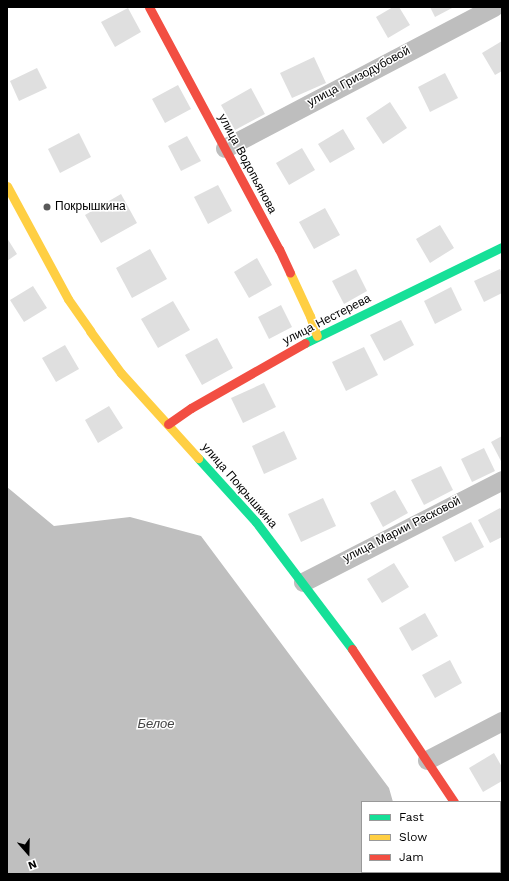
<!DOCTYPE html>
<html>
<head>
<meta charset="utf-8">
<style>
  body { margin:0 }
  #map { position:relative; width:509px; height:881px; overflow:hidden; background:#fff; font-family:"Work Sans",sans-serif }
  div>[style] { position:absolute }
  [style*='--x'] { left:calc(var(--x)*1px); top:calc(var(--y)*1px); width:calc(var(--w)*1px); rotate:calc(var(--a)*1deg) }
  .water>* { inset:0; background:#bfbfbf }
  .building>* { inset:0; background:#dfdfdf }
  .street>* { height:19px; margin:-9.5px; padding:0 9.5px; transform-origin:9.5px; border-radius:9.5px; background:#bebebe }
  .fast>* { height:9px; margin:-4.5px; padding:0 4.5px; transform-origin:4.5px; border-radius:4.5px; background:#16e098 }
  .slow>* { height:9px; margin:-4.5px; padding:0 4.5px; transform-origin:4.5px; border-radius:4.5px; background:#ffcf43 }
  .jam>* { height:9px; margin:-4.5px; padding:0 4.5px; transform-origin:4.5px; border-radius:4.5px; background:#f24e42 }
  .dots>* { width:11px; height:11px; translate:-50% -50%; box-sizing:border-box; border:2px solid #fff; border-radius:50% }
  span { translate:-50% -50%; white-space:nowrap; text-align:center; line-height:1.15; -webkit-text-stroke:3px #fff; paint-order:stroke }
  .street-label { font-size:12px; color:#000 }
  .poi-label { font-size:12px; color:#000 }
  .left { translate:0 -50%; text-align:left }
  .water-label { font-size:13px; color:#444; font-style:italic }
  .frame { position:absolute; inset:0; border:8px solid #000; pointer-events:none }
  .legend { position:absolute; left:361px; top:801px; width:140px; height:72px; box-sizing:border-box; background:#fff; border:1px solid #999; margin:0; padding:5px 7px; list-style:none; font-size:12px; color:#000 }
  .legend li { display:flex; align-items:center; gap:8px; height:20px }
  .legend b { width:20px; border:1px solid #999 }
  .north { position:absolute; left:8px; top:833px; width:40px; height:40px; -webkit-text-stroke:3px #fff; paint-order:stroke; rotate:160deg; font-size:11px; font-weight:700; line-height:16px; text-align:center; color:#000 }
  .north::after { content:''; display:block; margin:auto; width:14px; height:18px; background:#000; clip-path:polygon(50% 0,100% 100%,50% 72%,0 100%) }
</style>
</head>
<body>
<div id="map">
  <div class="water">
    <i style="clip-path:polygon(7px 487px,54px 526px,130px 517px,201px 536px,389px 788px,393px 802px,362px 802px,362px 872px,390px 872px,389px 874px,7px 874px)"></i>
  </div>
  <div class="building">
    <i style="clip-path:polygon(393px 7px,399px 7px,410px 25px,388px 38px,376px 17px)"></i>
    <i style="clip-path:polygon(430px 7px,454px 7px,435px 17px)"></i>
    <i style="clip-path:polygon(128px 8px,141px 32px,115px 47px,101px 22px)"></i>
    <i style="clip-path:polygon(502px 41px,502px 71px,495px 75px,482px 53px)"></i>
    <i style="clip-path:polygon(314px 57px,326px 83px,292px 98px,280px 73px)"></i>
    <i style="clip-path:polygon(37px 68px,47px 88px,19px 101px,10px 81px)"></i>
    <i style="clip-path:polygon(445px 73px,458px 98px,430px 112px,418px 87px)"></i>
    <i style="clip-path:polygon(178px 85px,191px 109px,165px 123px,152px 99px)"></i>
    <i style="clip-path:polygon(251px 88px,265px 114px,235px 130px,221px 105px)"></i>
    <i style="clip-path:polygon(390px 102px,407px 128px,383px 144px,366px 118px)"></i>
    <i style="clip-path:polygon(343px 129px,355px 149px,330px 163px,318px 144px)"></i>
    <i style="clip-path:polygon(79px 133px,91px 157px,60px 173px,48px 149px)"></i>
    <i style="clip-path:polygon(187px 136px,201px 161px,181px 171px,168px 146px)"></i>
    <i style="clip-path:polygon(302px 148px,315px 170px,289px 185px,276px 163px)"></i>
    <i style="clip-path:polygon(218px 185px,232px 211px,208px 224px,194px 197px)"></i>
    <i style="clip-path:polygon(121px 194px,137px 223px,101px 243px,85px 215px)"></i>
    <i style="clip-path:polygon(325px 208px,340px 235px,314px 249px,299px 222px)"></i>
    <i style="clip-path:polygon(440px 225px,454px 248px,430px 263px,416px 239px)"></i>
    <i style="clip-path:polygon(7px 238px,17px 254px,7px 261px)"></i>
    <i style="clip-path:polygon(150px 249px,167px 279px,132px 298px,116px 268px)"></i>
    <i style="clip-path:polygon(257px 258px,272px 285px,249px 298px,234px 272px)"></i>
    <i style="clip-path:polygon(356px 269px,367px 291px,344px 304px,332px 281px)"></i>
    <i style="clip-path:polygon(500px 269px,502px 273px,502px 293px,484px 302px,474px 281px)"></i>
    <i style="clip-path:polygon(33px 286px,47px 308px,24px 322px,10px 300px)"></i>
    <i style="clip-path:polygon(451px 287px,462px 310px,435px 324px,424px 301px)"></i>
    <i style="clip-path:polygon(173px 301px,190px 330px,158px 348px,141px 319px)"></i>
    <i style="clip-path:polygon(281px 305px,292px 327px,269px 339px,258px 317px)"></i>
    <i style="clip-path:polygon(401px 320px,414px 345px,384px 361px,370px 335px)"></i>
    <i style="clip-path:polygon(217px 338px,233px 368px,202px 385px,185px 355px)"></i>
    <i style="clip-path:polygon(65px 345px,79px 369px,56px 382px,42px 358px)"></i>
    <i style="clip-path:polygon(364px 347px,378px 375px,346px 391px,332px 362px)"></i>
    <i style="clip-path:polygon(264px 383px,276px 407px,243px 423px,231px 398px)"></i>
    <i style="clip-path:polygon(109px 406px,123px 428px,98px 443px,85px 420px)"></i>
    <i style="clip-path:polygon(284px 431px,297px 459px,264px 474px,252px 446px)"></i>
    <i style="clip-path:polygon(502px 436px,502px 463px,491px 442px)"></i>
    <i style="clip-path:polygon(484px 448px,495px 471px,472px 482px,461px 459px)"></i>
    <i style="clip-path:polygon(441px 466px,453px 490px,424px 505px,411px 480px)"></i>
    <i style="clip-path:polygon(395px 490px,408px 513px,383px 527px,370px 503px)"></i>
    <i style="clip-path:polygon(323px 498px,336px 526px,301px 542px,288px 514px)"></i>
    <i style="clip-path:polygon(500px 508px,502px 511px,502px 537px,490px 543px,478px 520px)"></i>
    <i style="clip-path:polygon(471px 522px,484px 547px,455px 562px,442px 537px)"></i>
    <i style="clip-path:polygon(394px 563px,409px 587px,382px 603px,367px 579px)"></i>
    <i style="clip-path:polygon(425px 613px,438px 636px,412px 651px,399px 628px)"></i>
    <i style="clip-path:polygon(450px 660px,462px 683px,435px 698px,422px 675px)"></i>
    <i style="clip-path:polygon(494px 753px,502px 767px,502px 781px,483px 792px,469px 768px)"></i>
  </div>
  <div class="street">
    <i style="--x:225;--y:148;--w:303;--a:-27.7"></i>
    <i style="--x:303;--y:582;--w:224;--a:-27.1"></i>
    <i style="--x:427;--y:760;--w:85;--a:-27.5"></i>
    <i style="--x:449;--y:874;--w:2;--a:-63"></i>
  </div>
  <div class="fast">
    <i style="--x:305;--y:343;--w:219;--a:-26"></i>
    <i style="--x:198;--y:458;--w:86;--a:47.8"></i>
    <i style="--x:256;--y:522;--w:159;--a:52.9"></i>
    <i style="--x:500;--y:872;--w:2;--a:63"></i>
  </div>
  <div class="slow">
    <i style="--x:7;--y:186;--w:128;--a:61.6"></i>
    <i style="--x:68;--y:299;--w:39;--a:55"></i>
    <i style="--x:90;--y:331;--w:52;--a:53.6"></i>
    <i style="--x:121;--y:373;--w:115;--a:47.8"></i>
    <i style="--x:290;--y:273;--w:47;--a:65.1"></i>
    <i style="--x:310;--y:316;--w:21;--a:71"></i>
  </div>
  <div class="jam">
    <i style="--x:149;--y:7;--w:275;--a:61.8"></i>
    <i style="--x:279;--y:249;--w:26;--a:65"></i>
    <i style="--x:168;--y:424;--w:28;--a:-35"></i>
    <i style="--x:191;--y:408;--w:131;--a:-29.7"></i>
    <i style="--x:352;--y:649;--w:184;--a:56.3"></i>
  </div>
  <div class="dots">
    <i style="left:47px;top:207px;background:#595959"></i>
  </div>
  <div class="street-label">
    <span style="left:359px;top:77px;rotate:-28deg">улица Гризодубовой</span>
    <span style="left:247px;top:164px;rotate:62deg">улица Водопьянова</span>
    <span style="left:327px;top:320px;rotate:-27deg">улица Нестерева</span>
    <span style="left:239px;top:486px;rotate:49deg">улица Покрышкина</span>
    <span style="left:402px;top:530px;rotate:-27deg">улица Марии Расковой</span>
  </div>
  <div class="poi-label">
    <span class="left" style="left:55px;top:207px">Покрышкина</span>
  </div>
  <div class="water-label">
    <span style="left:156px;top:724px">Белое</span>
  </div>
  <div class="frame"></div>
  <ul class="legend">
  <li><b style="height:5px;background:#16e098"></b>Fast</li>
  <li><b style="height:5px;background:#ffcf43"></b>Slow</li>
  <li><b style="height:5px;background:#f24e42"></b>Jam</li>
  </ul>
  <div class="north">N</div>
</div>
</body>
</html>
